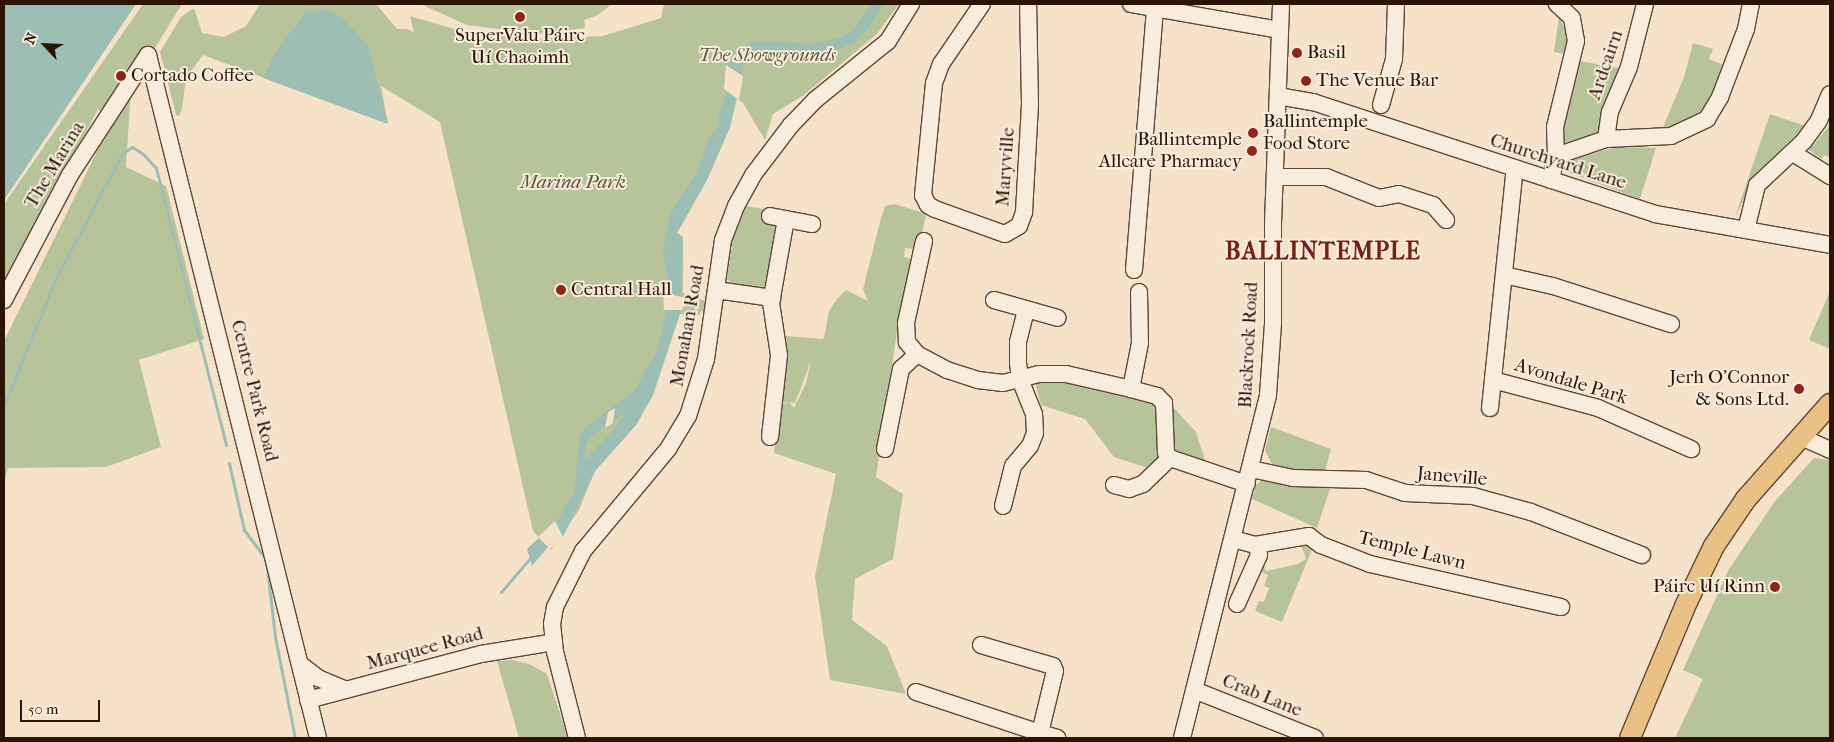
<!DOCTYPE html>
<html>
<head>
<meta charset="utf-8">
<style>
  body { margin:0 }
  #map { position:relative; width:1834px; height:742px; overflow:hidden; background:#f5e2c9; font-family:"IM FELL French Canon",serif }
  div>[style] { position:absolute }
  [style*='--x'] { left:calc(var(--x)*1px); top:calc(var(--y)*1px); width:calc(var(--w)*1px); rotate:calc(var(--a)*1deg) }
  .green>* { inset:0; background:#b7c49a }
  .water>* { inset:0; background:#9cbeb5 }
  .pier>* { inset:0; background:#f5e2c9 }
  .stream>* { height:3px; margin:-1.5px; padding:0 1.5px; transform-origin:1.5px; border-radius:1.5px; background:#9cbeb5 }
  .roads { filter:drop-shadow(1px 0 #5e4835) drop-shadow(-1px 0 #5e4835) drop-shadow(0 1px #5e4835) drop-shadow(0 -1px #5e4835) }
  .minor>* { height:16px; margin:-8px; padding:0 8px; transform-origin:8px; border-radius:8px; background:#f8ecdc }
  .major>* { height:20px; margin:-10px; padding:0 10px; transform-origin:10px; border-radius:10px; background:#eac184 }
  .dots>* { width:14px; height:14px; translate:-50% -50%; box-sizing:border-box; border:2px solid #f8ecdc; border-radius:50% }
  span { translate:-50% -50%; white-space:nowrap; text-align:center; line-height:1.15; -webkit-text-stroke:4px #f8ecdc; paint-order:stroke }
  .poi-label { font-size:19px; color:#2b1404 }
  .left { translate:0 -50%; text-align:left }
  .right { translate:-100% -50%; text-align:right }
  .park-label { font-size:19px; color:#5c5238; font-style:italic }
  .street-label { font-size:19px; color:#2b1404 }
  .district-label { font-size:24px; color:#7a1f14; font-weight:700; letter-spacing:1px }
  .frame { position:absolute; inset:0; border:5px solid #2b1404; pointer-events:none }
  .north { position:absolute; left:20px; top:20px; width:50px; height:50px; -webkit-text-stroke:4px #f8ecdc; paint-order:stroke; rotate:295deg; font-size:14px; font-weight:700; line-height:20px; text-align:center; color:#2b1404 }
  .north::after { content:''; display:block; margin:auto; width:18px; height:22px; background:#2b1404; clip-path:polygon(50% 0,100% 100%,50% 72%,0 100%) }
  .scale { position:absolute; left:20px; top:700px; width:80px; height:22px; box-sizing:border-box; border:2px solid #2b1404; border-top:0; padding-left:6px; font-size:15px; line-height:18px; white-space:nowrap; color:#2b1404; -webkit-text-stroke:4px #f8ecdc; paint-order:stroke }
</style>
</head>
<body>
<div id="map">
  <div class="green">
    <i style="clip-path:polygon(143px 4px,182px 4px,131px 87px,126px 167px,166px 186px,204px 339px,139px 360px,161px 447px,106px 467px,8px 468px,4px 486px,4px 341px,110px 125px,98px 109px,4px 288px,4px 204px)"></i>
    <i style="clip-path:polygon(260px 4px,376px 4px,397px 29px,408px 29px,414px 33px,410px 16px,461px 31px,534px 39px,603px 36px,661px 18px,664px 4px,899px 4px,877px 34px,804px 95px,773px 114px,765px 140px,743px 103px,737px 99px,730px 127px,707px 180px,677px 233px,683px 237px,683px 293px,708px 302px,707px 312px,701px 311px,700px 315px,680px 314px,653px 395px,636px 425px,595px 471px,579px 510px,551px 550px,533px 531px,440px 122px,381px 86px,388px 124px,203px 55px,186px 78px,182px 109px,179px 116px,176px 115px,160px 52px,181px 17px,194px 8px,202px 33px,224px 37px,246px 26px)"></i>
    <i style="clip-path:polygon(420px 4px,612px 4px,598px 15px,584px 20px,585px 28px,538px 34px,467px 25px)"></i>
    <i style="clip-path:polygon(1559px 16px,1568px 37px,1565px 54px,1554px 52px)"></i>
    <i style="clip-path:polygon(1693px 43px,1713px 49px,1709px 59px,1724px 65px,1702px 115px,1661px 132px,1684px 77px)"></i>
    <i style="clip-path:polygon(1580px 61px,1623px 69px,1599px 130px,1593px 137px,1568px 145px,1559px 134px)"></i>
    <i style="clip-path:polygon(1770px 114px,1806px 126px,1758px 171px,1735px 217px)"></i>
    <i style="clip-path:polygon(1829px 126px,1830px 158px,1825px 155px,1821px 159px,1809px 150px)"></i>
    <i style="clip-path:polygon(1616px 147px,1656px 148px,1640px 199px,1562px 170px,1574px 159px)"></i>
    <i style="clip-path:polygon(895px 204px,926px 214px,921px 239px,914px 249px,905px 248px,904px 257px,913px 259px,901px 318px,899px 317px,876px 477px,903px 494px,893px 559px,855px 579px,852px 620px,887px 646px,906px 694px,830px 680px,815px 576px,836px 474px,774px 453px,779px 405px,789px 402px,794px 408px,806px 383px,811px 361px,795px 403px,789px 402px,779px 403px,782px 339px,786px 336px,823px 339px,814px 356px,824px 337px,829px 311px,837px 299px,846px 290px,868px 301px,863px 289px,881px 218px,885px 206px)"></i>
    <i style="clip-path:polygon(746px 206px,763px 209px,761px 217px,776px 223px,778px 228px,767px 283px,761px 288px,732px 284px,727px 279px,734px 232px)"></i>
    <i style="clip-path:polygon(1830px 262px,1830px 349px,1809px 340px,1830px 291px)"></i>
    <i style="clip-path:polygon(1059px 380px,1157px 404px,1159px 456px,1151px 469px,1114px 457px,1085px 419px,1041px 405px,1035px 382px)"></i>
    <i style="clip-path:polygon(1175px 409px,1196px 432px,1205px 460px,1203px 464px,1172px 452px,1166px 416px)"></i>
    <i style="clip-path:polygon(1271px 427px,1331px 449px,1325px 470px,1285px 469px,1271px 463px,1265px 450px)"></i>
    <i style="clip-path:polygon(1814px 458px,1830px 460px,1830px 738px,1675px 738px,1703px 679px,1683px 670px,1729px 569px,1775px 501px)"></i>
    <i style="clip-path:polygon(1262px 480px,1285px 485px,1331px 486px,1317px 528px,1252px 499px,1256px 485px)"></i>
    <i style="clip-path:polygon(1300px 542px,1313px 547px,1282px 622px,1255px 611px,1259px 601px,1264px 602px,1269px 588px,1264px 586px,1268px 575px,1254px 569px,1262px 561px,1266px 571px,1298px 564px,1306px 559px)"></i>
    <i style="clip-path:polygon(513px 660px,529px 664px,547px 674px,568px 738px,519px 738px,497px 661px)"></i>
  </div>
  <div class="water">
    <i style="clip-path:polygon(4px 4px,136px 4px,4px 200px)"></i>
    <i style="clip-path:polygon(evenodd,871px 4px,884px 4px,870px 26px,854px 42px,838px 50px,808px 55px,761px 53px,743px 64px,730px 127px,707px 180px,677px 233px,683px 237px,680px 313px,653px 395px,636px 425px,595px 471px,563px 537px,548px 547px,532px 566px,527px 549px,558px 520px,574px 492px,580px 437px,586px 427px,634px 391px,656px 353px,666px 313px,663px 292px,667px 287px,668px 277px,663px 252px,670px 214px,696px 174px,707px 143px,718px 127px,718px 117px,727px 91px,728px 66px,733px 54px,740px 47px,757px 41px,812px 44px,840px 38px,853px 30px,871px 4px,625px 412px,617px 426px,585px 460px,585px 447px,591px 436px,625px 412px)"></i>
    <i style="clip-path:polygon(325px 10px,343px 18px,368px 46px,388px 124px,263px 78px,274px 54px,305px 13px)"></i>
  </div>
  <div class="pier">
    <i style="clip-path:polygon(726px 65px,743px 76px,739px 100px,724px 89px)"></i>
    <i style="clip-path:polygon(663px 292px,685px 298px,682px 310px,664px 310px)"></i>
    <i style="clip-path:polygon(615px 408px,613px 423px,605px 428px,608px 412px)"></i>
    <i style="clip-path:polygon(555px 521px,563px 537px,550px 549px,538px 537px)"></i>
  </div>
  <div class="stream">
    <i style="--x:4;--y:405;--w:142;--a:-67.6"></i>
    <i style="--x:58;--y:274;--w:137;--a:-61.8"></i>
    <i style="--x:123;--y:153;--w:11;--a:-34"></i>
    <i style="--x:132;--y:147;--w:13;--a:32"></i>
    <i style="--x:143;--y:154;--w:19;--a:47"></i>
    <i style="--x:156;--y:168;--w:286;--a:75.8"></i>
    <i style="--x:229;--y:463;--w:69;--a:77.4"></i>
    <i style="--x:244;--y:530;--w:36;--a:53"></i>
    <i style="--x:266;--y:559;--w:79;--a:83.4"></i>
    <i style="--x:275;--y:637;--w:103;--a:78.8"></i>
    <i style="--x:501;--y:592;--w:48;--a:-49.3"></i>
  </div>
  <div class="roads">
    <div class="minor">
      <i style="--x:982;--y:4;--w:73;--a:124.3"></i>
      <i style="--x:941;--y:64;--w:20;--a:110"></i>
      <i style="--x:934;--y:83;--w:113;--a:95.6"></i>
      <i style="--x:923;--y:195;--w:11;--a:63"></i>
      <i style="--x:928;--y:205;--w:8;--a:30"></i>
      <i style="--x:935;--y:209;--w:74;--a:19.7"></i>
      <i style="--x:1005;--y:234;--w:16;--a:-30"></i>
      <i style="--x:1019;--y:226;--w:15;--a:-70"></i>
      <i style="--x:1024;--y:212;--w:108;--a:-86.8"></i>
      <i style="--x:1030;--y:104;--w:100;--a:-91.1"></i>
      <i style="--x:1131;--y:4;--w:151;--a:9.9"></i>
      <i style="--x:148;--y:55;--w:704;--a:76.02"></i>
      <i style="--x:1278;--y:96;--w:36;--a:10"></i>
      <i style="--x:1313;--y:102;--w:360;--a:18.1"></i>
      <i style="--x:1655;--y:214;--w:178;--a:10"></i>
      <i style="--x:1381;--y:105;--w:48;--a:-74.2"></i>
      <i style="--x:1394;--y:59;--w:55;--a:-87.9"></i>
      <i style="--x:1606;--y:139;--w:27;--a:-82"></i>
      <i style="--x:1610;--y:112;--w:49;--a:-67.1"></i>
      <i style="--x:1629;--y:67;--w:65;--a:-75.7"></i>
      <i style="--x:1793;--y:153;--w:44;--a:31.9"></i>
      <i style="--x:1556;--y:156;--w:53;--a:-18.8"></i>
      <i style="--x:1606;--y:139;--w:65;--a:-2.6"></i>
      <i style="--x:1671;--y:136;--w:40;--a:-25"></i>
      <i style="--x:1707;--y:119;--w:26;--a:-59"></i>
      <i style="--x:1720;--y:97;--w:73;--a:-69.1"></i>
      <i style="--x:1746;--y:29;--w:25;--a:-79"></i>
      <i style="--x:1275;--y:177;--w:51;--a:0"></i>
      <i style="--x:1326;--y:177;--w:57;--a:21.6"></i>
      <i style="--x:1379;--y:198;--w:20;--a:-11"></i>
      <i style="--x:1399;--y:194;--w:36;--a:18"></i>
      <i style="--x:1433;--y:205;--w:20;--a:49"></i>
      <i style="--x:1551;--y:180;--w:25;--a:-78"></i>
      <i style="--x:1556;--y:156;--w:29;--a:-92"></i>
      <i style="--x:1555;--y:127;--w:89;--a:-76.3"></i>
      <i style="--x:1576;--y:41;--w:23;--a:-100"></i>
      <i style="--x:1572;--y:18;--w:21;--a:-137"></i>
      <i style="--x:770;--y:216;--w:43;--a:10.8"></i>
      <i style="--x:1746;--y:230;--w:46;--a:-76.3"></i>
      <i style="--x:1757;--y:185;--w:64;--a:-43.1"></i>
      <i style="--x:1804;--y:141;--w:26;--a:-54"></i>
      <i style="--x:1819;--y:120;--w:28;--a:-67"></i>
      <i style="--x:1134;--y:270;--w:262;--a:-85.4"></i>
      <i style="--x:1504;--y:275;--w:50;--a:12.7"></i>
      <i style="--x:1553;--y:286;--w:124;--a:17.9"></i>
      <i style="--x:716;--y:290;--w:57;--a:8.1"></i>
      <i style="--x:1139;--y:292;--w:51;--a:88.9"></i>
      <i style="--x:1140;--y:343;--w:47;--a:101.1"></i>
      <i style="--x:1131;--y:389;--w:27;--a:15"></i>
      <i style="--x:1157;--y:396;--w:10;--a:45"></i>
      <i style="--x:1164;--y:403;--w:50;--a:87.7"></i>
      <i style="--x:1166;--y:453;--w:6;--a:51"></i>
      <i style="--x:4;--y:300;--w:141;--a:-62.2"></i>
      <i style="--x:70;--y:175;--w:143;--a:-57"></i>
      <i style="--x:994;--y:300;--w:66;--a:15.7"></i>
      <i style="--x:917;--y:354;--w:34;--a:28"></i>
      <i style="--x:947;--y:370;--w:33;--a:18"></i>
      <i style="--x:978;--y:380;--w:25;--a:7"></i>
      <i style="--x:1003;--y:383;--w:37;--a:-14"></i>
      <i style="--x:1039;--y:374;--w:27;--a:0"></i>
      <i style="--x:1066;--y:374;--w:67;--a:13"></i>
      <i style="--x:1493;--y:380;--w:109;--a:14.9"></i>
      <i style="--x:1598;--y:408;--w:102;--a:23.8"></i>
      <i style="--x:1490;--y:408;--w:241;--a:-84.1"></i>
      <i style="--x:770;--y:437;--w:82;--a:-83.7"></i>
      <i style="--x:779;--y:355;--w:53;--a:-98.7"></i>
      <i style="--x:771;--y:303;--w:85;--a:-79.9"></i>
      <i style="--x:1801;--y:437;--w:32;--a:24"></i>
      <i style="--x:885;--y:449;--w:82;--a:-78.7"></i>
      <i style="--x:901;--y:369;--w:22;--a:-43"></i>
      <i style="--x:917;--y:354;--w:16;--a:-130"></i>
      <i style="--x:907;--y:342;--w:19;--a:-93"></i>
      <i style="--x:906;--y:323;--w:84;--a:-77.6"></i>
      <i style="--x:1251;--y:469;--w:43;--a:12.1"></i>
      <i style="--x:1293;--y:478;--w:73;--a:1.6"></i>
      <i style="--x:1366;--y:480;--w:41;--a:18.4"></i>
      <i style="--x:1405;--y:493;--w:68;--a:2.5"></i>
      <i style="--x:1473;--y:496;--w:60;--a:15.4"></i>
      <i style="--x:1531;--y:512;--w:119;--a:21.2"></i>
      <i style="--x:1114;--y:485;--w:16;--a:15"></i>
      <i style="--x:1129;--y:489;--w:15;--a:-20"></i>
      <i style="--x:1143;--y:484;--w:37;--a:-44"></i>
      <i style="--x:1170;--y:458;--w:81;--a:18.7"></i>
      <i style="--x:1003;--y:506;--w:41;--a:-76"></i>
      <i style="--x:1013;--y:466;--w:26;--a:-50"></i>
      <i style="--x:1030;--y:446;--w:14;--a:-69"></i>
      <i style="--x:1035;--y:433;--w:19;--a:-93"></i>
      <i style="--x:1034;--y:414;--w:38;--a:-112"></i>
      <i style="--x:1020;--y:379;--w:16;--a:-97"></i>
      <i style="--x:1018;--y:363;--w:21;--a:-90"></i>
      <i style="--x:1018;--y:342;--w:34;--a:-76"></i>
      <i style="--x:1233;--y:539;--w:23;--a:15"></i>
      <i style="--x:1255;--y:545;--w:55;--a:-9.5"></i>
      <i style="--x:1309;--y:536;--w:15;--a:37"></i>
      <i style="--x:1321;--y:545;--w:53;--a:21.2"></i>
      <i style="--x:1370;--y:564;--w:196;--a:12.7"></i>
      <i style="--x:1237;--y:604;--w:54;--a:-65.8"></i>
      <i style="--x:1259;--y:555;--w:10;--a:-101"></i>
      <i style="--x:981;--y:645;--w:75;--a:16.3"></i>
      <i style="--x:1053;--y:666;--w:5;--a:68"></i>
      <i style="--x:1055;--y:671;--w:64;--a:103.6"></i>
      <i style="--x:1040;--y:733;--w:18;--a:16"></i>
      <i style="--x:300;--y:664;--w:23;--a:38"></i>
      <i style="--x:318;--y:678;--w:30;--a:23"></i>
      <i style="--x:1194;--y:690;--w:130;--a:21.6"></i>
      <i style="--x:916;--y:692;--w:131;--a:18.3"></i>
      <i style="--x:308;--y:700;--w:179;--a:-14.9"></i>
      <i style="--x:481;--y:654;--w:74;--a:-9.3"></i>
      <i style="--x:577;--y:738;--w:89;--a:-104.3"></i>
      <i style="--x:555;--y:652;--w:28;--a:-96"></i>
      <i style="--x:552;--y:624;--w:17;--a:-80"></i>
      <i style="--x:555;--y:607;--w:63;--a:-63.4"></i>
      <i style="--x:583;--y:551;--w:133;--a:-50.2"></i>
      <i style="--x:668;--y:449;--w:39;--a:-59"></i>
      <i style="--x:688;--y:416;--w:60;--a:-72.5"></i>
      <i style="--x:706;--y:359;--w:120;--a:-81.9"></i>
      <i style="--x:723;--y:240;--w:36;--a:-69"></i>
      <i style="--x:736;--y:206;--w:35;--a:-61"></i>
      <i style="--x:753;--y:175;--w:63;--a:-52.8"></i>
      <i style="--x:791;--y:125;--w:35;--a:-46"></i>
      <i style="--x:815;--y:100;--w:94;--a:-38.9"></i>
      <i style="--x:888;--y:41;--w:44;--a:-58.1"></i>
      <i style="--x:1182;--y:738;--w:354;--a:-75.9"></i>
      <i style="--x:1268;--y:395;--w:71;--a:-86"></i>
      <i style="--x:1273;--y:324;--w:101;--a:-90"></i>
      <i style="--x:1273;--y:223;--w:219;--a:-87.9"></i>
    </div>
    <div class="major">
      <i style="--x:1630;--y:738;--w:147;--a:-67.3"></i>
      <i style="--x:1687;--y:602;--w:62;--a:-64.3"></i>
      <i style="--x:1714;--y:546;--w:57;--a:-55.8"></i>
      <i style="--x:1746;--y:499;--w:127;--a:-48.5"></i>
    </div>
  </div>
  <div class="dots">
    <i style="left:520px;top:17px;background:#8f2418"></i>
    <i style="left:1297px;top:53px;background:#8f2418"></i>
    <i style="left:121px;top:76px;background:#8f2418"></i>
    <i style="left:1306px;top:81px;background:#8f2418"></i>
    <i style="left:1253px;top:133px;background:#8f2418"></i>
    <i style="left:1252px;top:151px;background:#8f2418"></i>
    <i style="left:561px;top:290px;background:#8f2418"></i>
    <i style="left:1799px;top:389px;background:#8f2418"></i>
    <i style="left:1775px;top:587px;background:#8f2418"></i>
  </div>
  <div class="poi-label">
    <span style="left:520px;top:47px">SuperValu Páirc<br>Uí Chaoimh</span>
    <span class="left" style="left:1307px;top:53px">Basil</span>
    <span class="left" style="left:131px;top:76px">Cortado Coffee</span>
    <span class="left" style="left:1316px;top:81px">The Venue Bar</span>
    <span class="left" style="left:1263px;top:133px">Ballintemple<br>Food Store</span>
    <span class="right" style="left:1242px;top:151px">Ballintemple<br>Allcare Pharmacy</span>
    <span class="left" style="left:571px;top:290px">Central Hall</span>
    <span class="right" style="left:1789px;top:389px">Jerh O'Connor<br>&amp; Sons Ltd.</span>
    <span class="right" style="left:1765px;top:587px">Páirc Uí Rinn</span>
  </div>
  <div class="park-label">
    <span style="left:767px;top:56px">The Showgrounds</span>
    <span style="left:573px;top:183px">Marina Park</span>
  </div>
  <div class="street-label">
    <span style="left:1606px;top:65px;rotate:-71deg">Ardcairn</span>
    <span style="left:1558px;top:162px;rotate:18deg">Churchyard Lane</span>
    <span style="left:55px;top:165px;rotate:-59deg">The Marina</span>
    <span style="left:1006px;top:167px;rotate:-86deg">Maryville</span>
    <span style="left:688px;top:326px;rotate:-80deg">Monahan Road</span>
    <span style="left:1249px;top:345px;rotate:-87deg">Blackrock Road</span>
    <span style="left:1571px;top:382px;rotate:17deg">Avondale Park</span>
    <span style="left:254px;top:391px;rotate:76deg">Centre Park Road</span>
    <span style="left:1452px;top:477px;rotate:5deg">Janeville</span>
    <span style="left:1412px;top:551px;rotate:14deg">Temple Lawn</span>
    <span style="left:425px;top:649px;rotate:-15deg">Marquee Road</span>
    <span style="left:1262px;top:696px;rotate:22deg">Crab Lane</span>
  </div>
  <div class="district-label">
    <span style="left:1323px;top:252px">BALLINTEMPLE</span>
  </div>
  <div class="frame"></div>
  <div class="north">N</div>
  <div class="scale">50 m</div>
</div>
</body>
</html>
